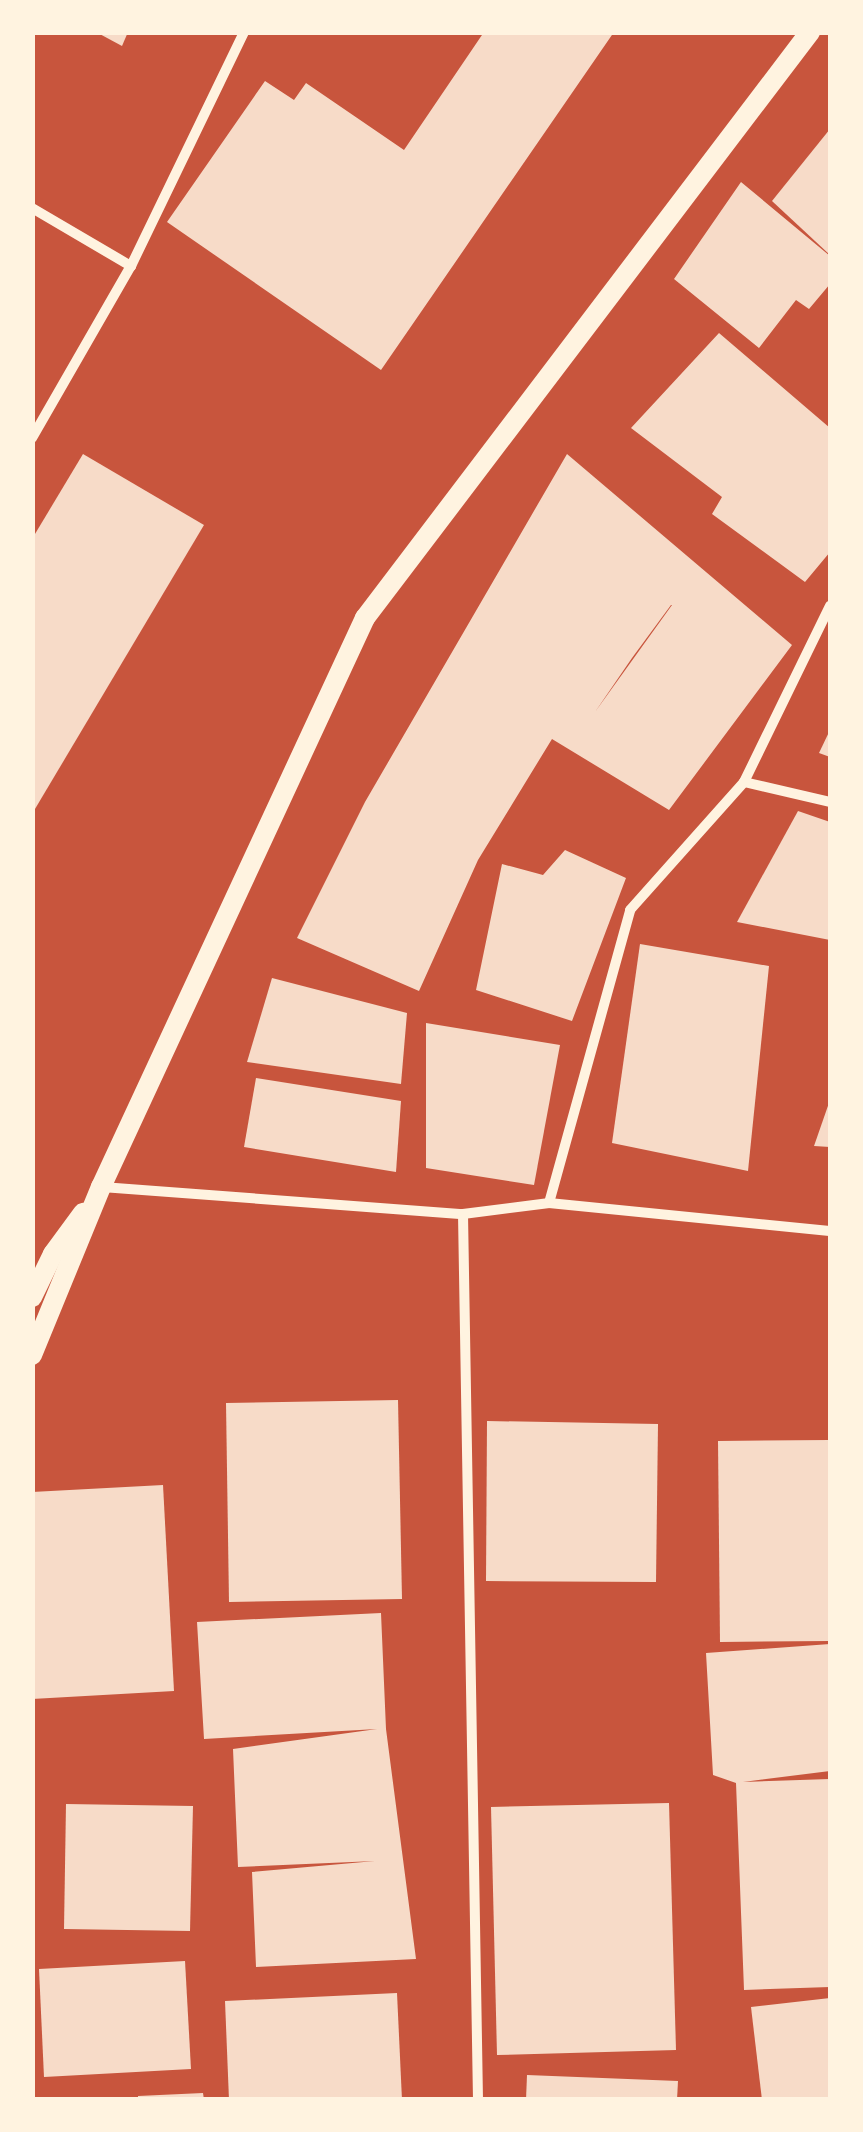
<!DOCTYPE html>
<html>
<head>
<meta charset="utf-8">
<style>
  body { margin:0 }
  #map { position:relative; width:863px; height:2132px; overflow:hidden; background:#c8553d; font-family:Overpass,sans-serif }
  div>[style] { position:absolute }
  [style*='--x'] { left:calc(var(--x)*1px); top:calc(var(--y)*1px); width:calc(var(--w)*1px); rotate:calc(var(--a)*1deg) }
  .building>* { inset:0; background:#f7dbc8 }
  .minor>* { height:10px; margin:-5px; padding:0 5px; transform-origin:5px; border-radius:5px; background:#fff3e0 }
  .secondary>* { height:20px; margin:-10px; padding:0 10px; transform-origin:10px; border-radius:10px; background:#fff3e0 }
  span { translate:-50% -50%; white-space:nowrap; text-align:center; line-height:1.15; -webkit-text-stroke:9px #fff3e0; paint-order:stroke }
  .frame { position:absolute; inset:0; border:35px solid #fff3e0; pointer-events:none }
</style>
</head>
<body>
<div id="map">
  <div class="building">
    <i style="clip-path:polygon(96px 32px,128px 32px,122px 46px)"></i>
    <i style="clip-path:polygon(484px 32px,614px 32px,381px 370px,167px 222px,265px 81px,294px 100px,306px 83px,404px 150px)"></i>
    <i style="clip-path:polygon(830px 129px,830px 255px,772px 201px)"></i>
    <i style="clip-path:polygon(741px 182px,830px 256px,830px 284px,809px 309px,796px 300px,759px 348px,674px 279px)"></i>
    <i style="clip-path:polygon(719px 333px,830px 428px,830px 552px,805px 582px,712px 514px,722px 497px,631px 428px)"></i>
    <i style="clip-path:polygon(83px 454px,204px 525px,32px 814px,32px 539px)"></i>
    <i style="clip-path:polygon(evenodd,567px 454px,792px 645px,669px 810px,552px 739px,478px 860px,419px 991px,297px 938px,365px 802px,567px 454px,671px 605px,672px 605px,595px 712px,632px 658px,671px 605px)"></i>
    <i style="clip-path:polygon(830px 730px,830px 757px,819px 753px)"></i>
    <i style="clip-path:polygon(798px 811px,830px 822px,830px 940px,737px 922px)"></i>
    <i style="clip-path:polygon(565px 850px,626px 878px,572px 1021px,476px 990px,502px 864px,543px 875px)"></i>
    <i style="clip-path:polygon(640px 944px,769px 966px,748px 1171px,612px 1143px)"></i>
    <i style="clip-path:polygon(272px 978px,407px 1013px,401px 1084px,247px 1062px)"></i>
    <i style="clip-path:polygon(426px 1023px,560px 1045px,534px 1185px,426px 1168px)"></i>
    <i style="clip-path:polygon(256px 1078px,401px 1101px,396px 1172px,244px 1147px)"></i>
    <i style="clip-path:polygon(830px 1100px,830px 1147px,814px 1146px)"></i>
    <i style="clip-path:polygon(398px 1400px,402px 1599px,229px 1602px,226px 1403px)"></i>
    <i style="clip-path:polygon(487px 1421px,658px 1424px,656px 1582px,486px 1581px)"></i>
    <i style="clip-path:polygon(830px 1440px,830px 1641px,720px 1642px,718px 1441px)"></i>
    <i style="clip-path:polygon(163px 1485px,174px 1691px,32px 1699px,32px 1492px)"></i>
    <i style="clip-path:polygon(381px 1613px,386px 1729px,416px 1959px,256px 1967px,252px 1872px,375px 1861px,238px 1867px,233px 1749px,377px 1729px,204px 1739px,197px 1622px)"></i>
    <i style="clip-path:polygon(830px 1644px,830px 1771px,743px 1782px,830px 1779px,830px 1987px,744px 1990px,736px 1783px,713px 1775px,706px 1653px)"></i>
    <i style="clip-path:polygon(669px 1803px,676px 2050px,497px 2055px,491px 1807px)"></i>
    <i style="clip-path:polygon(66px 1804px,193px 1806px,190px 1931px,64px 1929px)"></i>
    <i style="clip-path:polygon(185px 1961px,191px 2069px,44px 2077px,39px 1969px)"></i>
    <i style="clip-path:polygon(397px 1993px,402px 2100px,229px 2100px,225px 2001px)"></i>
    <i style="clip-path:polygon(830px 1998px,830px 2100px,762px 2100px,751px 2007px)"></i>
    <i style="clip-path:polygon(527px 2075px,678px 2081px,677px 2100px,526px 2100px)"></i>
    <i style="clip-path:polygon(203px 2093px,204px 2100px,138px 2100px,138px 2096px)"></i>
  </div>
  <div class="minor">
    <i style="--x:32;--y:208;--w:115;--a:30.4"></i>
    <i style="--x:32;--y:438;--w:198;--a:-60.1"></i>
    <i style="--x:131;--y:266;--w:260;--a:-64.2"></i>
    <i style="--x:744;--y:782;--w:88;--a:13.1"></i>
    <i style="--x:102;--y:1187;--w:362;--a:4.3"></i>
    <i style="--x:463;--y:1214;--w:87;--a:-7.3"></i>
    <i style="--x:549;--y:1203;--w:282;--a:5.7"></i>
    <i style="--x:549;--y:1203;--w:304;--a:-74.5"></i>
    <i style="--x:630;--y:910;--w:171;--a:-48.3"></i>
    <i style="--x:744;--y:782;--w:196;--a:-64"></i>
    <i style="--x:463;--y:1214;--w:886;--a:89.03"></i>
  </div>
  <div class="secondary">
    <i style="--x:32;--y:1297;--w:48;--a:-64"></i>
    <i style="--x:53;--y:1254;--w:51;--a:-53.8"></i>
    <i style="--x:32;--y:1355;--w:182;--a:-67.7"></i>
    <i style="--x:101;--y:1187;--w:627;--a:-65.11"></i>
    <i style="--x:365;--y:618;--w:736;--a:-52.79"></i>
  </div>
  <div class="frame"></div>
</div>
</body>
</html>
